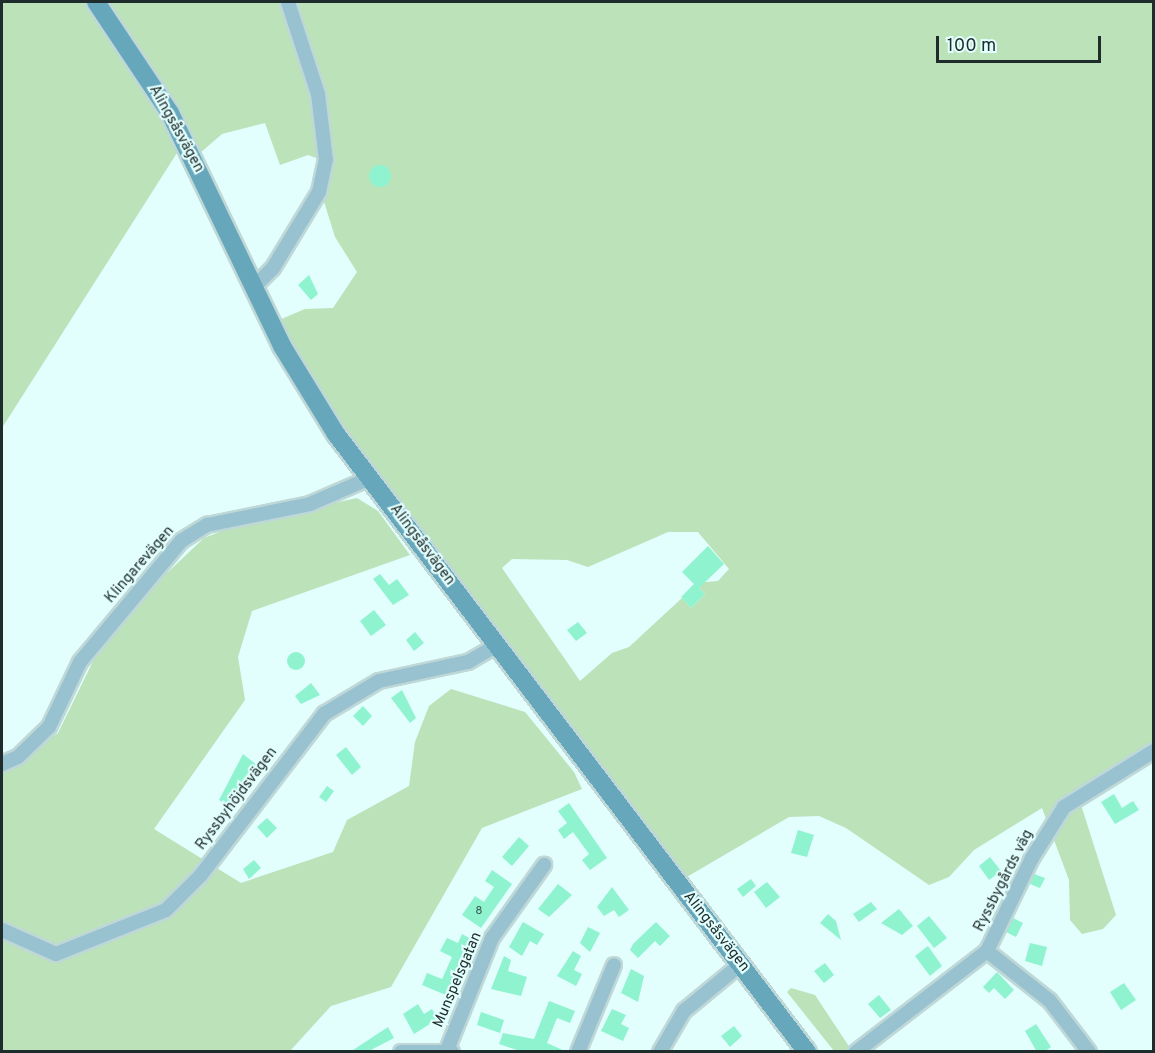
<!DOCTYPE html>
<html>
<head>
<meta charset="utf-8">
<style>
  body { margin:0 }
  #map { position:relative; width:1155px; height:1053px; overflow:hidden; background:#e2fefd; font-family:Overpass,sans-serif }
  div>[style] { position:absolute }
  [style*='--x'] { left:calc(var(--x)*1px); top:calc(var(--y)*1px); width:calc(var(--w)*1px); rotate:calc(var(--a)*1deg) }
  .green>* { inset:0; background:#bce2b9 }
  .building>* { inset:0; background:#8ff3cf }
  .round { border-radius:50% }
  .roads { filter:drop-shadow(2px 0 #bfd8d7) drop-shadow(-2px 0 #bfd8d7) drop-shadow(0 2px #bfd8d7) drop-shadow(0 -2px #bfd8d7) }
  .street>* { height:14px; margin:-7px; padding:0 7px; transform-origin:7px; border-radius:7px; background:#99c2d0 }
  .secondary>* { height:18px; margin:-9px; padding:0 9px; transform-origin:9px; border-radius:9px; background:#66a7bc }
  span { translate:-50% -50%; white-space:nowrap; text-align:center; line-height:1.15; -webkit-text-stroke:4.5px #e2fefd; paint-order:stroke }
  .number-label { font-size:12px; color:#3b5e55 }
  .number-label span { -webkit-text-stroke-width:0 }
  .street-label { font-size:15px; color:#1f2c2c }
  .frame { position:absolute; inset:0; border:3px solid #1f2c2c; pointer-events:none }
  .scale { position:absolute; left:936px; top:36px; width:165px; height:27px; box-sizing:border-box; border:3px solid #1f2c2c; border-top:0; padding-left:8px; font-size:18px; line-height:21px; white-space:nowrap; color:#1f2c2c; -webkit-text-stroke:4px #e2fefd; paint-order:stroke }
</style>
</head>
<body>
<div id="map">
  <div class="green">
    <i style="clip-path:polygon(evenodd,2px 2px,1153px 2px,1153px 745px,1076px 789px,1116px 915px,1103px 929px,1082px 934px,1070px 920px,1069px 880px,1042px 808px,974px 850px,949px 877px,929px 885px,846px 828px,819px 816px,789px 817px,685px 878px,346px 432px,296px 352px,279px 320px,305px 309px,333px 308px,357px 272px,335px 237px,321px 192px,333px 164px,308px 155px,280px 165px,265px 123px,222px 134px,200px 153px,189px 134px,2px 428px,2px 2px,668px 532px,698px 532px,729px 569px,718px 581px,694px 583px,705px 594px,691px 608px,682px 598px,629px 647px,612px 653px,580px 681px,502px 568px,512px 559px,567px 560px,588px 567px,668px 532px)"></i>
    <i style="clip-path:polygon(357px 498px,378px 511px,410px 555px,252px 611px,238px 657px,245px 700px,154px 829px,241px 883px,333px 852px,347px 820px,409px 786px,415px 742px,429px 706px,451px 689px,525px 712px,574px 772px,582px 789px,482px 828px,391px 987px,331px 1006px,290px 1051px,2px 1052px,2px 771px,58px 733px,97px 653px,147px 592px,204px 538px,242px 523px)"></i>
    <i style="clip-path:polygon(791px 988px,815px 995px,852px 1051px,834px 1051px,787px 992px)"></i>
  </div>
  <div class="building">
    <i class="round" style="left:369px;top:165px;width:22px;height:22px"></i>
    <i style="clip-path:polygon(309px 275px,318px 294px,311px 300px,298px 285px)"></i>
    <i style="clip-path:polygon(708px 546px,724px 564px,699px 588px,705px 594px,691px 608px,681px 597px,694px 584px,682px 572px)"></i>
    <i style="clip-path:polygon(380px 574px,389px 585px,397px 579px,409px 595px,393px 605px,373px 579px)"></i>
    <i style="clip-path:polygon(374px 610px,386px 625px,371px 636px,360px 621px)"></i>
    <i style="clip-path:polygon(578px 622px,587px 633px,576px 641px,567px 630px)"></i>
    <i style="clip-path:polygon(415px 632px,424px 643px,414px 651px,406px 640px)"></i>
    <i class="round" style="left:287px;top:652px;width:18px;height:18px"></i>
    <i style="clip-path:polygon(311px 683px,320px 695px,301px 704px,295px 696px)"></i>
    <i style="clip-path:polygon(402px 690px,416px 718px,410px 723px,391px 698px)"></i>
    <i style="clip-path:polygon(363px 706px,372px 716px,363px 726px,353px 716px)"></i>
    <i style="clip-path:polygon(346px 747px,361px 767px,352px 775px,336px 755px)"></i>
    <i style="clip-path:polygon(243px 754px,262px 769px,232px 810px,219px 800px)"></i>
    <i style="clip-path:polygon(327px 786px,334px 791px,326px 802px,319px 797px)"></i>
    <i style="clip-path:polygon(1114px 794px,1122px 808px,1133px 801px,1139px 810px,1115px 824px,1101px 802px)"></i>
    <i style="clip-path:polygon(569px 803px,607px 858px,590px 870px,582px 860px,589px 854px,573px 832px,564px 839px,558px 830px,567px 823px,558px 811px)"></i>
    <i style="clip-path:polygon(267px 818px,277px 828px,267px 838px,257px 827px)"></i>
    <i style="clip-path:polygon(798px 830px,814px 835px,807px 857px,791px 853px)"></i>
    <i style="clip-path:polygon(519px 837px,529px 846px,512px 866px,502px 857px)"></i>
    <i style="clip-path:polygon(990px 857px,1001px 871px,989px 880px,979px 866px)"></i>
    <i style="clip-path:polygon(254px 860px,261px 868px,249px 879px,243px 869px)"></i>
    <i style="clip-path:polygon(492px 870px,512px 884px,481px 928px,462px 915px,475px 896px,484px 902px,494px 887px,485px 881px)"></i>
    <i style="clip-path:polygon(1034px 874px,1045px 878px,1040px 888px,1030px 884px)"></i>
    <i style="clip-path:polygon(751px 879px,756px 886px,743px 897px,737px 889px)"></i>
    <i style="clip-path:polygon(767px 882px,780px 897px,766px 908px,754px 892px)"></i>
    <i style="clip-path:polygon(558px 884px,572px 895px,549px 917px,538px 909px)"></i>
    <i style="clip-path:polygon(612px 887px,629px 910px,619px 917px,614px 910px,604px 916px,597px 907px)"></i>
    <i style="clip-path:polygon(871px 902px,877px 909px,859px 922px,853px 914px)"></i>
    <i style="clip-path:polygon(899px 909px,913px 926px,902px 935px,881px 923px)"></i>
    <i style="clip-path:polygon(828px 914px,836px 921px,841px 940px,820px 923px)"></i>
    <i style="clip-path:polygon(929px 916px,947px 938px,934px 948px,917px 926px)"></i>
    <i style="clip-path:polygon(1013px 918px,1023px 923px,1016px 937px,1006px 932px)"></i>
    <i style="clip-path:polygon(523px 922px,544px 934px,537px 945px,530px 941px,522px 956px,509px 947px)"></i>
    <i style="clip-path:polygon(656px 922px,670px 936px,660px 946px,655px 941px,638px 958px,630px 950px,633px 944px)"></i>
    <i style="clip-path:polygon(588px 927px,600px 933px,590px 952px,580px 943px)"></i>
    <i style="clip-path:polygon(462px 934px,471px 939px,470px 949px,448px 996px,422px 985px,427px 973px,442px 979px,452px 957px,440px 951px,447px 938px,458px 943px)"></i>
    <i style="clip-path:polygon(1030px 943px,1047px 947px,1042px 966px,1025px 961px)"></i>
    <i style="clip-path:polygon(928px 946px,942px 966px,930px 976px,915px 956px)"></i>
    <i style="clip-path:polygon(573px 951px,581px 956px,574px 970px,582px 974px,576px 986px,557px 976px)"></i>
    <i style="clip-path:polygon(504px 956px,511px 960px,508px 971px,527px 977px,521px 996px,491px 989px)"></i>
    <i style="clip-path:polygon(825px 963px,834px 975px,824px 983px,814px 971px)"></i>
    <i style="clip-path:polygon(631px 969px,644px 976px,638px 1002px,621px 993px)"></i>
    <i style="clip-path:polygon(997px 972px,1014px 990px,1005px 999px,994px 988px,989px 993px,983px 987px)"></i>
    <i style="clip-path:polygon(1124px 983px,1136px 1000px,1121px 1010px,1110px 992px)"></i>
    <i style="clip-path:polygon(879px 995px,891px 1010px,880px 1018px,868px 1004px)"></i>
    <i style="clip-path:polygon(549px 1001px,575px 1011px,570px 1023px,557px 1018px,547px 1043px,567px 1052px,523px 1052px,499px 1044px,503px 1033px,534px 1039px)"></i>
    <i style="clip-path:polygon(418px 1004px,424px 1014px,432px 1009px,438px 1019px,414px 1034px,403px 1014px)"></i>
    <i style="clip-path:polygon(612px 1009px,626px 1015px,621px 1024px,629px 1028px,623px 1041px,601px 1031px)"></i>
    <i style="clip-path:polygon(481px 1012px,504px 1020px,500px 1033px,477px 1025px)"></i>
    <i style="clip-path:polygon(1036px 1024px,1051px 1047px,1044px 1052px,1037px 1052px,1025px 1031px)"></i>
    <i style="clip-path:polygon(734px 1026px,742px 1036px,730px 1047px,721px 1036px)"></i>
    <i style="clip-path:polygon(388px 1027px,394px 1038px,367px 1052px,350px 1052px)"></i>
  </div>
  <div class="roads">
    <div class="street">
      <i style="--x:255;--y:286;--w:25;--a:-45"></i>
      <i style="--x:273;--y:268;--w:89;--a:-58.8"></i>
      <i style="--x:319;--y:192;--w:33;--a:-78"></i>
      <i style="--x:326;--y:160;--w:66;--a:-96.9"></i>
      <i style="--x:318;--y:94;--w:97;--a:-108.1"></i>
      <i style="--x:2;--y:764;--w:17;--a:-24"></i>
      <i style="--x:18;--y:757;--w:43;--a:-44.1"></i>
      <i style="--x:49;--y:727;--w:72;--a:-64.5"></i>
      <i style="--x:80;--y:662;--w:158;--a:-50.1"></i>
      <i style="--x:181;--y:541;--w:31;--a:-32"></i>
      <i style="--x:207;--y:525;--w:105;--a:-11.5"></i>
      <i style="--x:310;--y:504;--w:65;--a:-23.4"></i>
      <i style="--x:2;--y:930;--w:59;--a:24"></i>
      <i style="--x:56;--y:954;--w:118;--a:-21.8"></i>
      <i style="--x:166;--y:910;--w:49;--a:-45"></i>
      <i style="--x:201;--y:875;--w:203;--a:-52.6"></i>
      <i style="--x:324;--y:714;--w:64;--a:-31"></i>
      <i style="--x:379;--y:681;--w:91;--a:-12.1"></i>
      <i style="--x:468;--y:662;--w:34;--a:-30"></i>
      <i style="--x:987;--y:951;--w:80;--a:38.4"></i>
      <i style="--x:1050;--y:1001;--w:64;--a:52.6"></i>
      <i style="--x:447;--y:1050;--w:121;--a:-68.1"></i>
      <i style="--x:492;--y:938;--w:90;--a:-54.5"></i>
      <i style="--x:401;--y:1052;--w:51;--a:0"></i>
      <i style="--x:578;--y:1052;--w:94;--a:-67.5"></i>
      <i style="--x:660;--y:1052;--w:48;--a:-59.7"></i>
      <i style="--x:684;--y:1011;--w:74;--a:-39.5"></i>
      <i style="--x:856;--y:1052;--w:165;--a:-37.6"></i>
      <i style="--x:987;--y:951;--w:103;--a:-64.2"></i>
      <i style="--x:1032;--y:858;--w:60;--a:-57.9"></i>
      <i style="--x:1064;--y:807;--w:106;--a:-31.9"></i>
    </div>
    <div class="secondary">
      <i style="--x:96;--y:2;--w:133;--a:56.3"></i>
      <i style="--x:170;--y:113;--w:259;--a:64.3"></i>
      <i style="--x:282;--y:346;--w:103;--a:58.5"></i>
      <i style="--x:336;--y:434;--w:777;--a:52.69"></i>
    </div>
  </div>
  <div class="number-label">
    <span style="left:479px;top:912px">8</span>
  </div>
  <div class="street-label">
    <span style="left:176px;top:129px;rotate:61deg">Alingsåsvägen</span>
    <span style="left:422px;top:545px;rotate:53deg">Alingsåsvägen</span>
    <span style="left:140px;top:565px;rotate:-49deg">Klingarevägen</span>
    <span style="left:237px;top:799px;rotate:-53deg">Ryssbyhöjdsvägen</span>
    <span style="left:1004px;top:881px;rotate:-63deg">Ryssbygårds väg</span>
    <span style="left:716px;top:932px;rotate:52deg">Alingsåsvägen</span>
    <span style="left:458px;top:980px;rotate:-67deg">Munspelsgatan</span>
  </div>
  <div class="frame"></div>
  <div class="scale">100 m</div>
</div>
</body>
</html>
